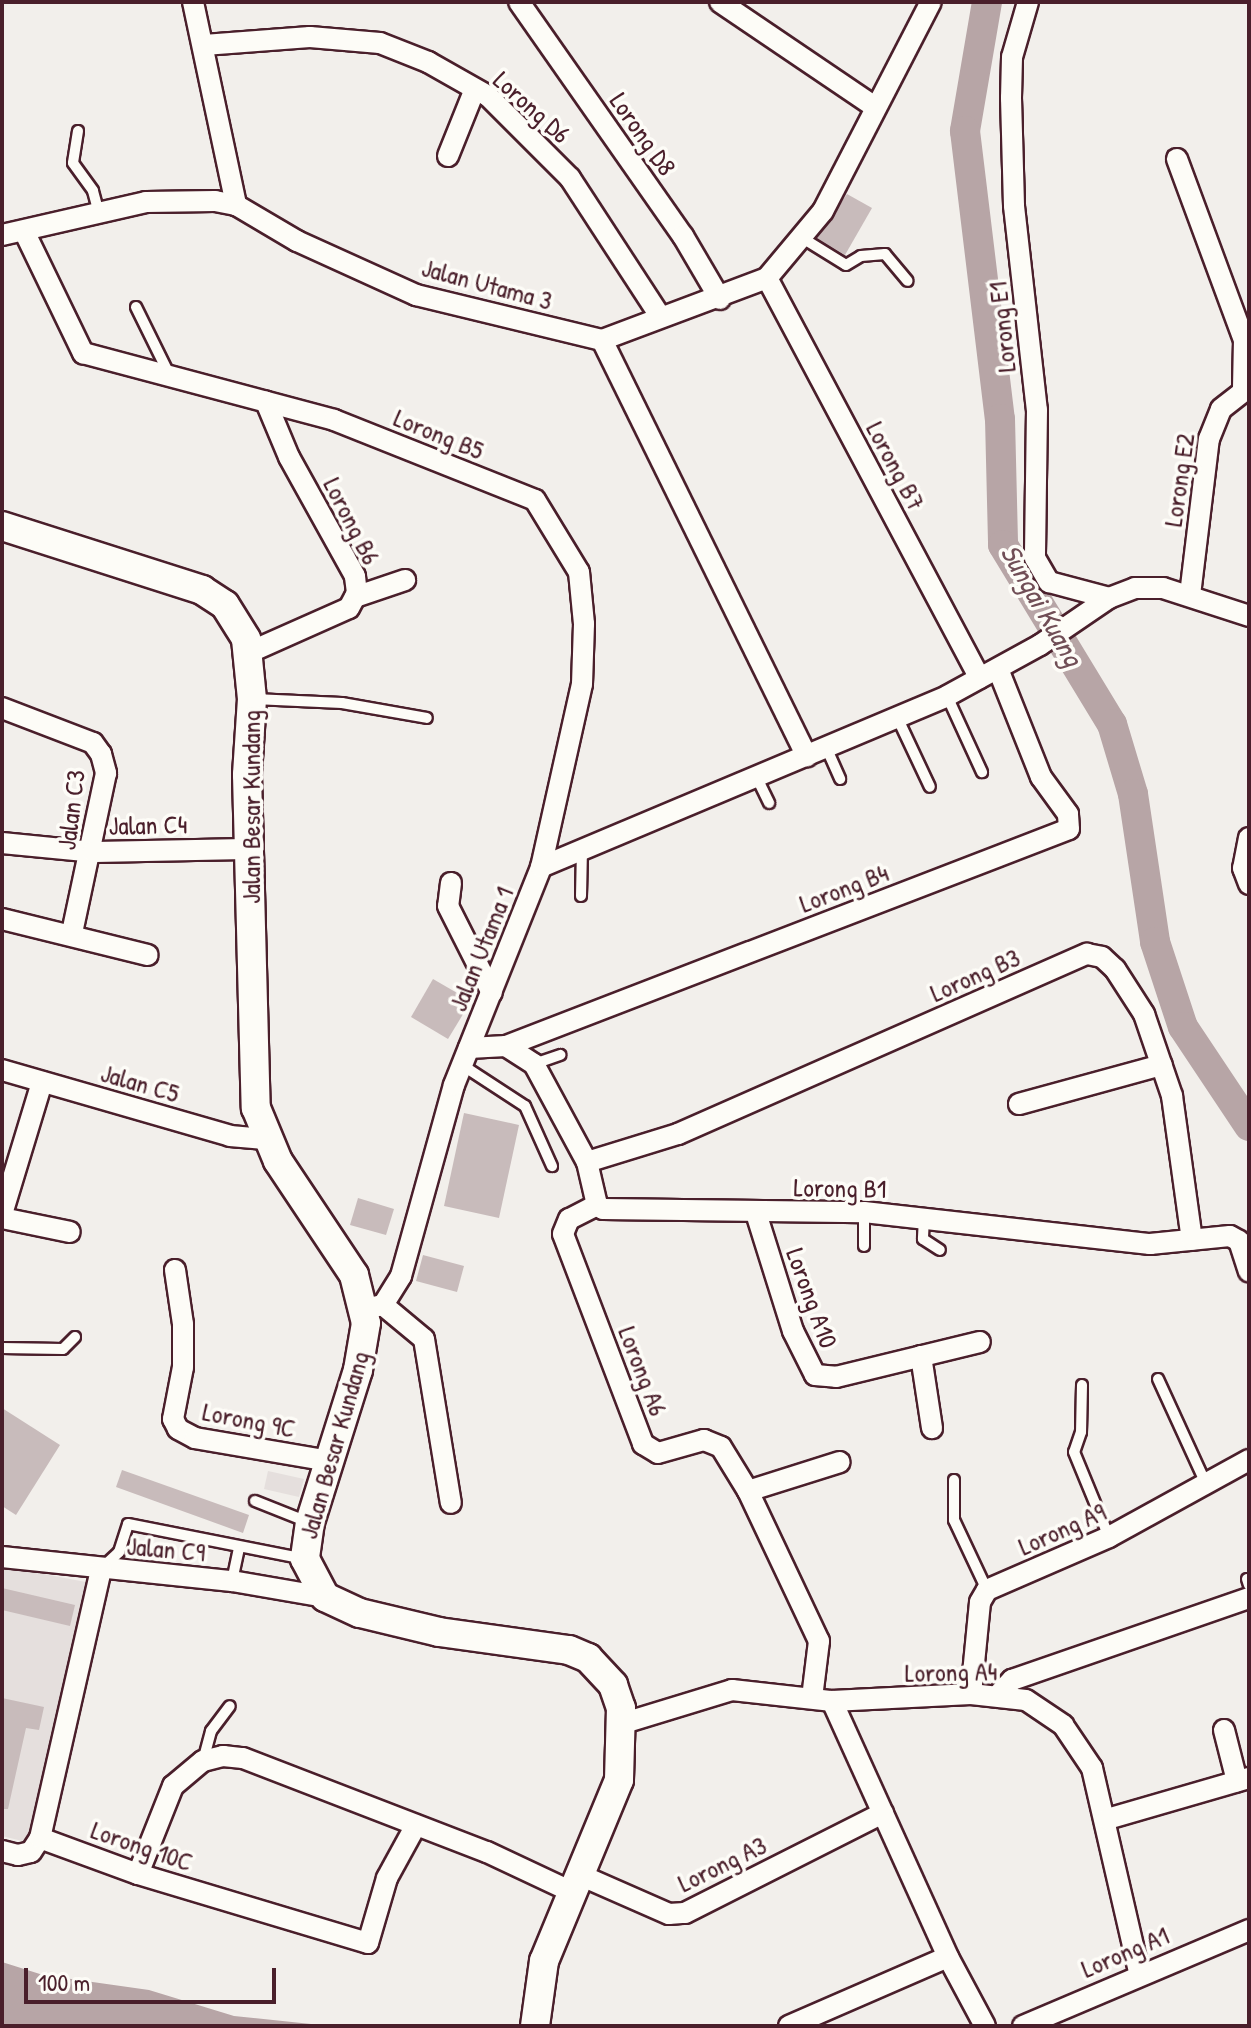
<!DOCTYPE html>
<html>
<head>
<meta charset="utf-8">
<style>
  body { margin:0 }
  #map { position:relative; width:1251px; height:2028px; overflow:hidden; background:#f2efeb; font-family:"Patrick Hand",sans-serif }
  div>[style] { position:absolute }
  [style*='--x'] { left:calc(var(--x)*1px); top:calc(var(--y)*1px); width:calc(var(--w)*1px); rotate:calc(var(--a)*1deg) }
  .built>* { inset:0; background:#e5dfdd }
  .water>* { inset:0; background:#b7a5a6 }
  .river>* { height:30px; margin:-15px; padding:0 15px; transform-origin:15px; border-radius:15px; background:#b7a5a6 }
  .building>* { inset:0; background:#c8bbbb }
  .roads { filter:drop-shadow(2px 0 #4a1f2b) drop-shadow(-2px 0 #4a1f2b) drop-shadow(0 2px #4a1f2b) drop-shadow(0 -2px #4a1f2b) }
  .lane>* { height:10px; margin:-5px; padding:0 5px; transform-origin:5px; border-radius:5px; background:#fdfcf7 }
  .street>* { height:20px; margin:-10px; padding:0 10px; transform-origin:10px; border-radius:10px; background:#fdfcf7 }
  .secondary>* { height:28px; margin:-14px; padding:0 14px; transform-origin:14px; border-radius:14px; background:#fdfcf7 }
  span { translate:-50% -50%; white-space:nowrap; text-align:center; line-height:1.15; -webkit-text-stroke:7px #fdfcf7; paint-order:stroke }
  .street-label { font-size:26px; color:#4a1f2b }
  .water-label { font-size:28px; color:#704e56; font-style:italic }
  .frame { position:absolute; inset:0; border:4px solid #4a1f2b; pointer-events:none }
  .scale { position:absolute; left:24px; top:1968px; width:252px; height:36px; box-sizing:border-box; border:4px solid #4a1f2b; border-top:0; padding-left:10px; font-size:24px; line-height:28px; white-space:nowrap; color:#4a1f2b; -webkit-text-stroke:6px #fdfcf7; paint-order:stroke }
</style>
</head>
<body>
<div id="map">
  <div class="built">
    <i style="clip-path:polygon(268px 1471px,304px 1479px,299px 1497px,264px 1489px)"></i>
    <i style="clip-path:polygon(2px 1566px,91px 1583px,30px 1843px,2px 1836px)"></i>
  </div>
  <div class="water">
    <i style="clip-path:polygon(2px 1962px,43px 1975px,149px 1990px,234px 2016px,330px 2026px,2px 2026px)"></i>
  </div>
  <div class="river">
    <i style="--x:987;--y:2;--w:131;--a:99.7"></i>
    <i style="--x:965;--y:131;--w:290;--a:83.1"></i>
    <i style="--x:1000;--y:419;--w:126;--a:88.6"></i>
    <i style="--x:1003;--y:545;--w:210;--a:58.7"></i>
    <i style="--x:1112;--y:724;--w:73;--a:73.3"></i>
    <i style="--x:1133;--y:794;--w:150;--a:81.5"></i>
    <i style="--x:1155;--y:942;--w:89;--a:71.8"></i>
    <i style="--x:1183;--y:1027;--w:119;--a:56.3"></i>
  </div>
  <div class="building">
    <i style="clip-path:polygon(847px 194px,872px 208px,845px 255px,817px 238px)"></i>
    <i style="clip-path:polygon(433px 979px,471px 1001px,448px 1039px,411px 1017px)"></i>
    <i style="clip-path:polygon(464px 1113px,519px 1125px,499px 1218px,444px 1206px)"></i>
    <i style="clip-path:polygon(358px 1198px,394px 1209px,386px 1235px,350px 1225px)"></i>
    <i style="clip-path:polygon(423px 1255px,464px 1266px,457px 1292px,416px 1281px)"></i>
    <i style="clip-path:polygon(2px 1408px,60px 1445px,16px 1515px,2px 1506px)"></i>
    <i style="clip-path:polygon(122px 1470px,249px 1515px,243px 1533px,116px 1487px)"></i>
    <i style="clip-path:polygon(2px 1588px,75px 1605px,70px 1626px,2px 1610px)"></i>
    <i style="clip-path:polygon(2px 1698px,44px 1707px,39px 1730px,26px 1728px,8px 1809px,2px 1809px)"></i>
  </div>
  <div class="roads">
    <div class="lane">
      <i style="--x:78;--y:131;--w:32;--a:99"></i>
      <i style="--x:73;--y:163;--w:34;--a:54"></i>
      <i style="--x:93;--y:191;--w:23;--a:75"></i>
      <i style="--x:804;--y:239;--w:49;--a:31.8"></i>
      <i style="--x:846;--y:265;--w:17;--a:-31"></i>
      <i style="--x:861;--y:256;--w:24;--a:-5"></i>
      <i style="--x:885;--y:254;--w:35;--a:50"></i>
      <i style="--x:136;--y:307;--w:75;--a:63.8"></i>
      <i style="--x:947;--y:696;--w:84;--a:65.3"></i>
      <i style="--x:254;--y:699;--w:88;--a:2.6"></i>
      <i style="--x:342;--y:703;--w:86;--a:10"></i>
      <i style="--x:897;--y:717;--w:77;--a:64.8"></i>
      <i style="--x:826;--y:747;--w:35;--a:66"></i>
      <i style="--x:756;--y:776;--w:30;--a:64"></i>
      <i style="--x:581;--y:896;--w:47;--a:-88.8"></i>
      <i style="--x:534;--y:1064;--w:28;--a:-19"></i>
      <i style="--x:462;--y:1065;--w:75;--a:33.1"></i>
      <i style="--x:525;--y:1106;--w:66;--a:65.8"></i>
      <i style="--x:924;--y:1218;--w:21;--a:93"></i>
      <i style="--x:923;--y:1239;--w:20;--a:33"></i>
      <i style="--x:864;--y:1246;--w:34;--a:-90"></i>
      <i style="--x:2;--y:1348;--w:61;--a:0.9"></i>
      <i style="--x:63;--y:1349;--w:17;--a:-45"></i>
      <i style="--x:1158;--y:1379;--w:118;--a:65.4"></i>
      <i style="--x:1082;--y:1385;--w:47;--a:91.2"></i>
      <i style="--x:1081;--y:1432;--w:21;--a:109"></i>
      <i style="--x:1074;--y:1452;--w:92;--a:67.6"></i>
      <i style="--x:954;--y:1480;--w:40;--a:90"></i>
      <i style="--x:954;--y:1520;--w:77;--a:64.8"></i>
      <i style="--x:255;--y:1501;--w:57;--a:21.6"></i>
      <i style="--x:103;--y:1567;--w:22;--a:-43"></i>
      <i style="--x:119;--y:1552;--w:29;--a:-72"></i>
      <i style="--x:128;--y:1524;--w:179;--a:11.2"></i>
      <i style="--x:1247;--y:1579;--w:6;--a:72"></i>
      <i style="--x:232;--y:1581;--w:34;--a:-78"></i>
      <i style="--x:203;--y:1761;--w:31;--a:-75"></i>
      <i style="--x:211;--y:1731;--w:31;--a:-53"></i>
    </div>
    <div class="street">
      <i style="--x:193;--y:2;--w:208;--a:78"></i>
      <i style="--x:519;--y:2;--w:286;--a:55"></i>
      <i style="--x:683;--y:236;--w:73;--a:59.6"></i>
      <i style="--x:720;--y:2;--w:187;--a:34.1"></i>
      <i style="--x:1028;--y:2;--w:57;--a:106.2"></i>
      <i style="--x:1012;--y:57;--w:41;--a:91.4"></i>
      <i style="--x:1011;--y:98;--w:108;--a:88.4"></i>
      <i style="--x:1014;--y:206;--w:205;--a:83.6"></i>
      <i style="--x:1037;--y:410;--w:148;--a:90.8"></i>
      <i style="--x:1035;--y:558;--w:28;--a:60"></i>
      <i style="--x:1049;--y:582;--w:62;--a:14.9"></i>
      <i style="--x:204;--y:45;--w:106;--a:-4.3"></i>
      <i style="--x:310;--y:37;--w:70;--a:4.9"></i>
      <i style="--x:380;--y:43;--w:52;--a:21.6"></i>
      <i style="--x:428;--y:62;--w:69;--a:29.5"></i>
      <i style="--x:488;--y:96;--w:116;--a:45"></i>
      <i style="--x:570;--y:178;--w:165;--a:56.9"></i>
      <i style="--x:448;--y:156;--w:72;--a:-68.1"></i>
      <i style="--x:1177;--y:159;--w:193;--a:69.7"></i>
      <i style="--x:1244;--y:340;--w:49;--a:91.2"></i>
      <i style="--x:24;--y:231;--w:136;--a:64.2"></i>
      <i style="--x:83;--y:353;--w:260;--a:14.9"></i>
      <i style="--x:334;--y:420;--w:216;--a:21.7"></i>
      <i style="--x:535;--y:500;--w:84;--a:58.6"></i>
      <i style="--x:579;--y:572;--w:52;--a:84.5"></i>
      <i style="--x:584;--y:624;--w:60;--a:91.9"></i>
      <i style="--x:582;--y:684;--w:188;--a:102.6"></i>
      <i style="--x:2;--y:235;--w:148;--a:-12.9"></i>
      <i style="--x:146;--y:202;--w:69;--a:-0.8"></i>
      <i style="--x:215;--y:201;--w:21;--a:11"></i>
      <i style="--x:236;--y:205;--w:71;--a:30.5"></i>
      <i style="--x:297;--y:241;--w:131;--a:24.4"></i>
      <i style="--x:416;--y:295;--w:191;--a:13.6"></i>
      <i style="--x:602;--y:340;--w:176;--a:-20.6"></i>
      <i style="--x:767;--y:278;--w:87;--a:-50.1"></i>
      <i style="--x:823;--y:211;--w:235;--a:-62.7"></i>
      <i style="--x:767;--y:278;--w:453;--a:62"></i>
      <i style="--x:602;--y:340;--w:464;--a:63.8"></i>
      <i style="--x:1190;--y:595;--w:157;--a:-83.1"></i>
      <i style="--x:1209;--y:439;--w:32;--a:-68"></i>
      <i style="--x:1221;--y:409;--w:36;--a:-38"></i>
      <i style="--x:355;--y:597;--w:53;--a:-18.8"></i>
      <i style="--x:250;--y:652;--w:108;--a:-24"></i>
      <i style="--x:349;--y:608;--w:17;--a:-62"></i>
      <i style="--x:357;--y:593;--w:17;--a:-97"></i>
      <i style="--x:355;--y:576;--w:136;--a:-119"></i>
      <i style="--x:289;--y:457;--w:60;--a:-112.7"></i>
      <i style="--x:2;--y:708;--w:97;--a:21"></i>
      <i style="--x:93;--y:743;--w:14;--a:54"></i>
      <i style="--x:101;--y:754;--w:20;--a:75"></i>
      <i style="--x:106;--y:773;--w:164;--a:102"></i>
      <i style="--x:1249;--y:838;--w:31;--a:101"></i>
      <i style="--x:1243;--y:868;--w:17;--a:69"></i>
      <i style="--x:2;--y:843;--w:91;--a:5.6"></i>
      <i style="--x:93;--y:852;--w:155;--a:-1.1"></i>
      <i style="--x:451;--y:883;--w:23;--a:97"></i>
      <i style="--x:448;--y:906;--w:97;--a:63.2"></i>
      <i style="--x:2;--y:919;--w:150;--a:13.9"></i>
      <i style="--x:506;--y:1046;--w:33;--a:33"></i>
      <i style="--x:534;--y:1064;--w:111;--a:61.6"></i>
      <i style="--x:587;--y:1162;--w:44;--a:76.9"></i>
      <i style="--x:597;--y:1205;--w:7;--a:34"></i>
      <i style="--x:603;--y:1209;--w:261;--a:0.7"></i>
      <i style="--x:864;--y:1212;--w:288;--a:6.4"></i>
      <i style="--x:1150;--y:1244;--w:80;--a:-5.7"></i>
      <i style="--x:1230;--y:1236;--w:10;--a:29"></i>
      <i style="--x:1239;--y:1241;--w:32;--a:72"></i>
      <i style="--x:469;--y:1048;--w:37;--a:-3"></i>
      <i style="--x:506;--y:1046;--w:603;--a:-21.08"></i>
      <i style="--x:1069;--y:829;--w:15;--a:-94"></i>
      <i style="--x:1068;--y:814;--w:46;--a:-126.1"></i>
      <i style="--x:1041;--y:777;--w:116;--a:-111.7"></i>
      <i style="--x:2;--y:1070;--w:237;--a:16.1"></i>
      <i style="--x:230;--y:1136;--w:35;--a:5"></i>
      <i style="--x:1019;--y:1104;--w:148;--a:-15.3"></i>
      <i style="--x:587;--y:1162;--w:95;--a:-17.1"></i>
      <i style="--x:678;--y:1134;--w:447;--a:-23.8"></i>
      <i style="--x:1087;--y:954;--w:15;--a:11"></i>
      <i style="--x:1102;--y:957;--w:18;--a:43"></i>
      <i style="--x:1115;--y:969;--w:54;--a:57.2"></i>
      <i style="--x:1144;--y:1014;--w:87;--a:71.1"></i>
      <i style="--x:1172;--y:1096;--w:145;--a:82.1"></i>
      <i style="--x:597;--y:1205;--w:31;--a:153"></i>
      <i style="--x:569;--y:1219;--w:16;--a:112"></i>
      <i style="--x:563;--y:1234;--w:225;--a:69.1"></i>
      <i style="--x:643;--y:1444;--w:17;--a:31"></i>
      <i style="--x:658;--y:1453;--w:48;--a:-15.8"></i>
      <i style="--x:704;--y:1440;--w:18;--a:22"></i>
      <i style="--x:721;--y:1447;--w:52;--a:58.5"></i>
      <i style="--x:748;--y:1491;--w:166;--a:64.7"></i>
      <i style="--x:819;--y:1641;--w:57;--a:97"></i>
      <i style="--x:756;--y:1213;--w:124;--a:72.6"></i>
      <i style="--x:793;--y:1331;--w:49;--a:63.4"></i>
      <i style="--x:815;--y:1375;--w:21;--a:5"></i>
      <i style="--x:836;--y:1377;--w:148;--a:-13.7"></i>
      <i style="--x:2;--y:1214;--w:138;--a:-73.1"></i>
      <i style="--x:2;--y:1218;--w:69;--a:11.6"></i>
      <i style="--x:175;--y:1270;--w:55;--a:81.6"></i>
      <i style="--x:183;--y:1324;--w:43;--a:90"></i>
      <i style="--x:183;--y:1367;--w:53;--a:100.9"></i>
      <i style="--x:173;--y:1419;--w:11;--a:63"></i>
      <i style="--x:178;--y:1429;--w:19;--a:28"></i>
      <i style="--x:195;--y:1438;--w:136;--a:9.7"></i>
      <i style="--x:383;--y:1305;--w:53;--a:39.7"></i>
      <i style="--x:424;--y:1339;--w:166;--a:80.7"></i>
      <i style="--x:365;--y:1309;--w:18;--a:-13"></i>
      <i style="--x:383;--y:1305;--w:34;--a:-58"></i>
      <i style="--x:401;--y:1276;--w:198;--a:-74.5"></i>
      <i style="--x:454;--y:1085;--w:235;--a:-68.2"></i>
      <i style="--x:541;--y:867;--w:441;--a:-22.8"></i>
      <i style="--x:947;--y:696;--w:106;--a:-28.7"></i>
      <i style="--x:1040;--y:645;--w:83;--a:-34.3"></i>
      <i style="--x:1109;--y:598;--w:28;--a:-21"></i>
      <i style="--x:1135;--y:588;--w:28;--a:0"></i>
      <i style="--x:1163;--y:588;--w:90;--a:18"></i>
      <i style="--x:921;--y:1356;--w:73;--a:81.3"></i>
      <i style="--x:748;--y:1491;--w:96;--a:-17.5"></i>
      <i style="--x:2;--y:1557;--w:231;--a:6"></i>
      <i style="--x:232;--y:1581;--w:94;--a:9.8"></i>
      <i style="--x:971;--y:1694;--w:92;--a:-84.4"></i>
      <i style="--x:980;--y:1602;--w:14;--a:-60"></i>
      <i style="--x:987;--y:1590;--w:133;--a:-23.5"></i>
      <i style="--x:1109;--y:1537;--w:160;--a:-28.8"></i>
      <i style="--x:998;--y:1695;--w:21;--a:-47"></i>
      <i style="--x:1012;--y:1680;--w:251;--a:-19.1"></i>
      <i style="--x:832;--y:1701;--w:281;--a:65.6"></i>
      <i style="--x:948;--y:1957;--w:78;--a:61.8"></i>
      <i style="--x:624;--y:1723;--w:113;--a:-17"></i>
      <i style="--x:732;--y:1690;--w:101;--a:6.3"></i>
      <i style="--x:832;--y:1701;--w:139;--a:-2.9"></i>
      <i style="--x:971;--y:1694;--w:55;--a:6.2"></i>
      <i style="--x:1026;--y:1700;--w:45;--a:34"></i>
      <i style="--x:1063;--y:1725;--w:52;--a:56"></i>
      <i style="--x:1092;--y:1768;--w:209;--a:77"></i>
      <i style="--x:1224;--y:1730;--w:53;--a:75.7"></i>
      <i style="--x:1107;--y:1819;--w:148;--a:-16.1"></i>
      <i style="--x:40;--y:1838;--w:104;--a:20.2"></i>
      <i style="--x:138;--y:1874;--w:240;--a:16.7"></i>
      <i style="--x:368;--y:1943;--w:68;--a:-73.7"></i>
      <i style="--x:387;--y:1878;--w:60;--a:-61.3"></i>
      <i style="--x:2;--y:1851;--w:16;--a:14"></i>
      <i style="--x:18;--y:1855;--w:13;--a:-13"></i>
      <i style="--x:31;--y:1852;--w:17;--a:-57"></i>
      <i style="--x:40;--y:1838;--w:276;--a:-77.2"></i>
      <i style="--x:138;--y:1874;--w:95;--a:-68.3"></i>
      <i style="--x:173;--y:1786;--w:39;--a:-40"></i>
      <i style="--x:203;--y:1761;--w:21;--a:-14"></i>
      <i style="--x:223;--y:1756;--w:20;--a:6"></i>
      <i style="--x:243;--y:1758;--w:261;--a:21.1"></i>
      <i style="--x:487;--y:1852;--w:94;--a:25.2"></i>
      <i style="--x:580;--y:1875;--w:97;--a:23.7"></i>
      <i style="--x:669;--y:1914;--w:16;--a:-4"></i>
      <i style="--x:685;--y:1913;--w:222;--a:-26.8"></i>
      <i style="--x:789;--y:2026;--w:173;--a:-23.5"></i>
      <i style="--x:1023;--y:2026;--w:246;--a:-23"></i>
    </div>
    <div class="secondary">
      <i style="--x:2;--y:526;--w:210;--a:17.7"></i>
      <i style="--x:202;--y:590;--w:27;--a:33"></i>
      <i style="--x:225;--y:605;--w:40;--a:58"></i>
      <i style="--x:246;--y:639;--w:60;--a:84.3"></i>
      <i style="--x:252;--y:699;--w:76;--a:93.8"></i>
      <i style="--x:247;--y:775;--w:333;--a:88.5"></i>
      <i style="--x:256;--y:1108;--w:57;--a:67.5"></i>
      <i style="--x:278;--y:1161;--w:137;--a:56.3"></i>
      <i style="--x:354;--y:1275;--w:49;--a:76"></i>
      <i style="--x:366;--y:1323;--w:48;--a:99.7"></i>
      <i style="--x:358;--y:1370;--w:159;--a:107.5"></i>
      <i style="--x:310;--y:1522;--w:37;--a:98"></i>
      <i style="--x:305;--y:1559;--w:43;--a:62.2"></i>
      <i style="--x:325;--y:1597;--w:38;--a:25"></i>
      <i style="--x:360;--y:1613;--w:81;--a:13.5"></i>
      <i style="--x:439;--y:1632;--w:131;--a:7.9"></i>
      <i style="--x:569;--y:1650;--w:21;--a:23"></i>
      <i style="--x:588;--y:1658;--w:37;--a:47"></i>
      <i style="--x:613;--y:1685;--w:24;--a:71"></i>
      <i style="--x:621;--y:1708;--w:72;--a:91.6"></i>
      <i style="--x:619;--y:1780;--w:196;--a:112.5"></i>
      <i style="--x:544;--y:1961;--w:66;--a:97.9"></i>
    </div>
  </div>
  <div class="street-label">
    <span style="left:532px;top:107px;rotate:42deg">Lorong D6</span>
    <span style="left:643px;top:134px;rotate:55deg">Lorong D8</span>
    <span style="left:487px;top:284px;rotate:15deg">Jalan Utama 3</span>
    <span style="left:1002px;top:327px;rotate:-96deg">Lorong E1</span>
    <span style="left:439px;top:434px;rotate:22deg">Lorong B5</span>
    <span style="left:896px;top:466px;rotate:62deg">Lorong B7</span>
    <span style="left:1179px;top:480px;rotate:-82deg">Lorong E2</span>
    <span style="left:352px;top:521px;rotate:63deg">Lorong B6</span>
    <span style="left:251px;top:807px;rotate:-90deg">Jalan Besar Kundang</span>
    <span style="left:71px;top:810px;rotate:-83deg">Jalan C3</span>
    <span style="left:148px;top:825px;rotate:-1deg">Jalan C4</span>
    <span style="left:844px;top:888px;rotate:-21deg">Lorong B4</span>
    <span style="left:481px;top:949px;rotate:-68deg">Jalan Utama 1</span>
    <span style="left:975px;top:975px;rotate:-24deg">Lorong B3</span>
    <span style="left:140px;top:1083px;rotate:16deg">Jalan C5</span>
    <span style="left:840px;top:1188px;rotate:1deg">Lorong B1</span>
    <span style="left:812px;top:1298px;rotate:70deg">Lorong A10</span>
    <span style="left:643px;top:1371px;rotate:69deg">Lorong A6</span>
    <span style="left:249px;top:1420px;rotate:11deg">Lorong 9C</span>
    <span style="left:334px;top:1445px;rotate:-74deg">Jalan Besar Kundang</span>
    <span style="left:1062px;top:1529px;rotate:-24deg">Lorong A9</span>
    <span style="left:166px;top:1549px;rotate:5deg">Jalan C9</span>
    <span style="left:951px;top:1672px;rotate:-1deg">Lorong A4</span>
    <span style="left:142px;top:1846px;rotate:19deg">Lorong 10C</span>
    <span style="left:722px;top:1864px;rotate:-26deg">Lorong A3</span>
    <span style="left:1125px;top:1952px;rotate:-23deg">Lorong A1</span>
  </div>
  <div class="water-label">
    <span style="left:1042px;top:605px;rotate:60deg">Sungai Kuang</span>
  </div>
  <div class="frame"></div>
  <div class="scale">100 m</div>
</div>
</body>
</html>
